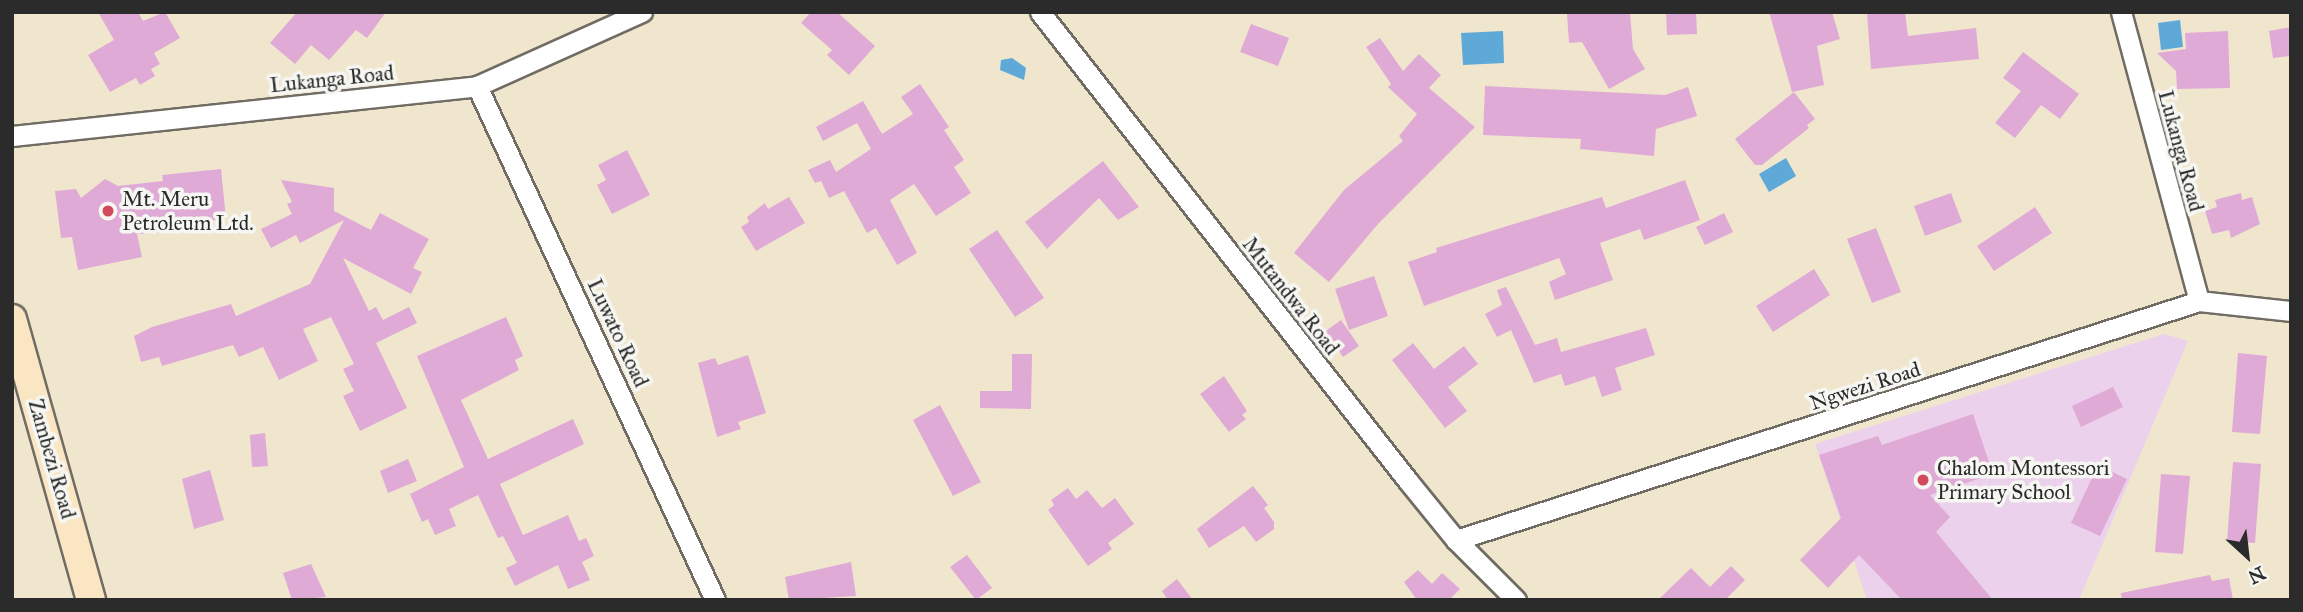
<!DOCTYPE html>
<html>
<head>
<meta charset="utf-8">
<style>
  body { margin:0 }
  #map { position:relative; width:2303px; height:612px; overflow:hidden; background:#f0e6ce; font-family:"IM FELL Great Primer",serif }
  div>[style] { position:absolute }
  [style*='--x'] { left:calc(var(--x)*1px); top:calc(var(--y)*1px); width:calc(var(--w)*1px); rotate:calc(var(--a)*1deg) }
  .built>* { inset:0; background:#ebd1eb }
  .water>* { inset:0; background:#5ea9d7 }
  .building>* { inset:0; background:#e0aad6 }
  .roads { filter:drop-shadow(2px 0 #706c64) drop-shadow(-2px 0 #706c64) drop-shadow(0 2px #706c64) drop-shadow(0 -2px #706c64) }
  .street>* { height:19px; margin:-9.5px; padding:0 9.5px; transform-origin:9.5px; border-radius:9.5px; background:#fff }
  .secondary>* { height:28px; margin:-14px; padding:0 14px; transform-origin:14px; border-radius:14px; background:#fbe6c4 }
  .dots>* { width:19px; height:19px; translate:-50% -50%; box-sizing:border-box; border:4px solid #f6f6f2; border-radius:50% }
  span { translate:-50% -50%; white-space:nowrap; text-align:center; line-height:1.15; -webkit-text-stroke:7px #f6f6f2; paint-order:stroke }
  .street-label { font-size:21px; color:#2b2b2b }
  .poi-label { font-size:21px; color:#2b2b2b }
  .left { translate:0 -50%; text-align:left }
  .frame { position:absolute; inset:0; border:14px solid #2b2b2b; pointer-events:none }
  .north { position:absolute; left:2212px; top:521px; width:70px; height:70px; -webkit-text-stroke:5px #f6f6f2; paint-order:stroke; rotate:153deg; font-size:19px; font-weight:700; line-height:28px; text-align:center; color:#2b2b2b }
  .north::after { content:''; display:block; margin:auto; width:24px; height:32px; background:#2b2b2b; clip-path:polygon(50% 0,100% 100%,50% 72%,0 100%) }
</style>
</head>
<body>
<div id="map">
  <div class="built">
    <i style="clip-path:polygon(2164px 334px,2188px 341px,2079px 600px,1867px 600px,1815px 444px)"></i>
  </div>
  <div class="water">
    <i style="clip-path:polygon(2180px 20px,2183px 47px,2161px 50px,2158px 23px)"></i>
    <i style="clip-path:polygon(1503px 31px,1504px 63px,1463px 65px,1461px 33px)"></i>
    <i style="clip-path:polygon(1012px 58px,1026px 68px,1024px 80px,1000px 70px,1001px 60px)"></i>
    <i style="clip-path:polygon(1786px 158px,1796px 176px,1769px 192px,1759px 174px)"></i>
  </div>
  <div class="building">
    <i style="clip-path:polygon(98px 12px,138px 12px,143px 21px,165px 12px,180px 38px,154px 53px,160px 64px,151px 69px,155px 76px,140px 85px,136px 78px,110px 92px,88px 55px,114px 40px)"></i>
    <i style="clip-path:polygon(297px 12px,386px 12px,367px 38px,356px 30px,329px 60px,311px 45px,295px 64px,270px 43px)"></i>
    <i style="clip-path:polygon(811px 12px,837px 12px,875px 46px,849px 75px,827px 55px,832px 50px,801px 23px)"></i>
    <i style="clip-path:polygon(1630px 12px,1633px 49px,1645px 69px,1609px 89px,1582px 42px,1569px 43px,1567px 14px)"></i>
    <i style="clip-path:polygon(1666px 12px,1696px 12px,1697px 34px,1667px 35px)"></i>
    <i style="clip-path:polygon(1769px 12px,1832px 12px,1840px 39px,1817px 46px,1824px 85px,1792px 92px)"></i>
    <i style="clip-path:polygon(1867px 12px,1905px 12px,1908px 36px,1976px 28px,1979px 59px,1871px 69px)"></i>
    <i style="clip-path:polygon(1251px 24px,1289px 38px,1278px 66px,1240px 52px)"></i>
    <i style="clip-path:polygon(2291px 27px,2291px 56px,2273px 58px,2269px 31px)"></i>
    <i style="clip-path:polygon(2228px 31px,2230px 88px,2177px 89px,2176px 71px,2157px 53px,2186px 49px,2185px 33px)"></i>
    <i style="clip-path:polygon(1380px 38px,1403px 71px,1419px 54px,1441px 75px,1429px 88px,1475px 127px,1378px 224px,1329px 282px,1294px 253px,1344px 190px,1403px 141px,1399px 136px,1417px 114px,1388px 87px,1391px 84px,1366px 47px)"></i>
    <i style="clip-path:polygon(2023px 52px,2079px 94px,2060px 119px,2041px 105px,2015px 138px,1995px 123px,2021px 91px,2003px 78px)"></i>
    <i style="clip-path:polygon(920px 84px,949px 127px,944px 130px,964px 160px,954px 167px,971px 193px,936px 216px,914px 184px,890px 200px,917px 253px,897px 265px,876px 228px,867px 233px,844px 191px,829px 198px,821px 181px,815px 183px,808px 170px,830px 160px,836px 172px,871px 149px,857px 123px,823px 141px,816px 127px,863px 101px,882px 134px,913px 114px,901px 97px)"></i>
    <i style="clip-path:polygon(1485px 86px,1665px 95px,1688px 87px,1697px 116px,1656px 129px,1654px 156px,1580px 149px,1581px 139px,1483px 135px)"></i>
    <i style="clip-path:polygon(1794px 92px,1815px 119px,1807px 125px,1809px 128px,1762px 165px,1755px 165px,1735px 139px)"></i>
    <i style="clip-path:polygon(627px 150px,650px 195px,612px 214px,597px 185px,606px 180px,598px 165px)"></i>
    <i style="clip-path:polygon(1103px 161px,1139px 207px,1118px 220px,1099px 198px,1047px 249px,1025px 222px)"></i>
    <i style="clip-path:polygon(221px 169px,226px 219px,207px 221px,206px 216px,160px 221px,161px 232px,137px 234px,142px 257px,78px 270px,72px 237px,61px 238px,55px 191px,76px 189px,81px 198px,105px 179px,118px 186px,163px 181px,162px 175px)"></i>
    <i style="clip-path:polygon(281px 180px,334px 188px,334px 211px,371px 230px,380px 213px,429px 239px,413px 268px,422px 272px,411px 294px,343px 258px,369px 311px,376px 307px,383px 320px,409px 307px,417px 323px,376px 343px,407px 408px,360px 431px,343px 396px,354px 391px,343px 369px,354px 364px,331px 317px,303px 329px,318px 361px,279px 380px,263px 347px,239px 357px,233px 345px,162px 366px,159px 357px,141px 362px,134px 336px,152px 327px,231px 304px,236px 316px,310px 284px,344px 220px,300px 243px,296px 235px,271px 248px,261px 229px,292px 214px,287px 204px,292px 202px)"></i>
    <i style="clip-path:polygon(1685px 180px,1700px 220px,1644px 240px,1640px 229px,1600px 243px,1613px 280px,1555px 300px,1549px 282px,1566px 274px,1559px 258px,1424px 306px,1408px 262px,1437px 252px,1436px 248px,1602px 197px,1606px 208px)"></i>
    <i style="clip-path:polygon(1951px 193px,1962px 222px,1925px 236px,1914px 206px)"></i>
    <i style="clip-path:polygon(2241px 193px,2242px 200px,2252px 197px,2260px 224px,2231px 238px,2229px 230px,2212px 234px,2205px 211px,2217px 207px,2215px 200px)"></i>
    <i style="clip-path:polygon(789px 197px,805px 223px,756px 251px,741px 227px,749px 222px,747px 217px,765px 203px,768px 209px)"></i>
    <i style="clip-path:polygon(2035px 207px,2052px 233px,1994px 271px,1977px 246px)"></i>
    <i style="clip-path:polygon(1724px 213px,1733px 232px,1705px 245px,1696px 227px)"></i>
    <i style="clip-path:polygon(1876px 228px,1901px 292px,1872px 303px,1847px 239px)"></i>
    <i style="clip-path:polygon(997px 230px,1044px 298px,1015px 317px,969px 249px)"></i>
    <i style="clip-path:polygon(1814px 269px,1830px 295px,1773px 332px,1756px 306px)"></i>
    <i style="clip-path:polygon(1374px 276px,1388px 316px,1349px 330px,1335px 289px)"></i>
    <i style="clip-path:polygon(1506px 287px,1535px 345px,1557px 338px,1561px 352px,1646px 328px,1655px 355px,1615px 368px,1622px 390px,1602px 397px,1595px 376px,1565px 386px,1561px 374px,1534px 383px,1511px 330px,1497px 337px,1485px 314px,1502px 305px,1497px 290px)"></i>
    <i style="clip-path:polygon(506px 317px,523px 356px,515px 360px,519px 370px,461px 400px,488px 459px,573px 419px,584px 444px,500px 484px,523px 535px,568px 515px,579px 541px,586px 538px,594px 556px,582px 562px,590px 580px,568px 589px,558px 565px,515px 586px,506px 568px,517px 563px,503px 536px,498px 538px,478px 495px,449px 509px,456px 526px,435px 535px,428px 519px,422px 522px,410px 494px,464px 467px,417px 356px)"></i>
    <i style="clip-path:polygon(1341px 320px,1359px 346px,1343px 357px,1326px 331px)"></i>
    <i style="clip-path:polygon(1413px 343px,1434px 369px,1464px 346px,1478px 364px,1448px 387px,1467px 411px,1445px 428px,1392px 360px)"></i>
    <i style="clip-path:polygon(2238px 353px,2267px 356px,2260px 434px,2232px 432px)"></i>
    <i style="clip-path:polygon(1012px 354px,1032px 354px,1031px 409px,980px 408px,980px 391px,1012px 391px)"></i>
    <i style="clip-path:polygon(748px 355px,766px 413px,738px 422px,741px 429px,717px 437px,698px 363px,715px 358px,718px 365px)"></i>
    <i style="clip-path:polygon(1224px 376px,1247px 411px,1242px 415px,1246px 419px,1229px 432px,1200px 394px)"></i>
    <i style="clip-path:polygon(2113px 387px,2123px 407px,2081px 427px,2072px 406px)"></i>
    <i style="clip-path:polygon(940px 405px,981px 482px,953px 496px,913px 420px)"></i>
    <i style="clip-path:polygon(1973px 414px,1993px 474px,1930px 495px,1950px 517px,1936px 532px,1993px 600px,1902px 600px,1859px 555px,1828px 588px,1800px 560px,1841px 518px,1819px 455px,1878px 436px,1882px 445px)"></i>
    <i style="clip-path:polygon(265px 433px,268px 466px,252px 467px,250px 435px)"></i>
    <i style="clip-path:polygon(408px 459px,417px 481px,388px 493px,380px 471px)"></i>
    <i style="clip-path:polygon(2233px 462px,2261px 464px,2255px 543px,2227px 541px)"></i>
    <i style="clip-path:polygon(2098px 465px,2127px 479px,2100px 536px,2071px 523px)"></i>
    <i style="clip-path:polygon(210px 470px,224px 520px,194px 529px,182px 479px)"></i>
    <i style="clip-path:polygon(2161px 474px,2190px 476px,2183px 554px,2155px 552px)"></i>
    <i style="clip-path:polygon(1253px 486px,1268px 505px,1264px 508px,1274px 522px,1274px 529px,1256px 542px,1244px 526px,1209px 548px,1197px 529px)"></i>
    <i style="clip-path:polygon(1068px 488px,1076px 499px,1087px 490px,1102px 508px,1115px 498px,1134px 524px,1108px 543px,1112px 549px,1088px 566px,1048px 510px,1054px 505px,1051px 500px)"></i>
    <i style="clip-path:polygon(967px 555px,992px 588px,976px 600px,950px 567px)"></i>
    <i style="clip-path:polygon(851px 562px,856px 596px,789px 600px,785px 577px)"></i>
    <i style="clip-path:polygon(311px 564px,326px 597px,292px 600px,283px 573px)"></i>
    <i style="clip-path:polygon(1731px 566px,1745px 580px,1725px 600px,1658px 600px,1691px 568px,1710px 587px)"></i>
    <i style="clip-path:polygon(1418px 570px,1432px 584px,1442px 573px,1460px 589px,1449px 600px,1417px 600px,1404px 582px)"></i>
    <i style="clip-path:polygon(2210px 575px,2212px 581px,2229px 578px,2233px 600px,2122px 600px,2121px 593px)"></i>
    <i style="clip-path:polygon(1177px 579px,1193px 600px,1168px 600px,1162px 591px)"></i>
  </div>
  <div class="roads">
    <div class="street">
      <i style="--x:1040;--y:12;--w:596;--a:51.88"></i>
      <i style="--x:1408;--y:481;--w:76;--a:50.9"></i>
      <i style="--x:1456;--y:540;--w:85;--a:45"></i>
      <i style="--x:2121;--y:12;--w:299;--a:74.9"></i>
      <i style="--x:477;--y:86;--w:566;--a:65.15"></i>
      <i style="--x:12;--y:136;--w:468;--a:-6.1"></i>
      <i style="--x:477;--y:86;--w:181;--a:-24.2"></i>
      <i style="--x:1456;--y:540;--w:780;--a:-17.83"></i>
      <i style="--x:2199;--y:301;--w:93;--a:6.2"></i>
    </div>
    <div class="secondary">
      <i style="--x:12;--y:319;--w:292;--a:74.3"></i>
    </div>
  </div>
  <div class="dots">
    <i style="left:108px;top:211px;background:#d1495b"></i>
    <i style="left:1923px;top:480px;background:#d1495b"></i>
  </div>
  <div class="street-label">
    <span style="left:332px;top:79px;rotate:-6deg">Lukanga Road</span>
    <span style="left:2181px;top:151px;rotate:75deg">Lukanga Road</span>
    <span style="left:1291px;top:296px;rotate:52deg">Mutandwa Road</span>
    <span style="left:618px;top:333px;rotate:65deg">Luwato Road</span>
    <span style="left:1865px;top:386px;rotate:-18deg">Ngwezi Road</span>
    <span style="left:52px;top:459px;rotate:74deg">Zambezi Road</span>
  </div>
  <div class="poi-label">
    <span class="left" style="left:122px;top:211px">Mt. Meru<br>Petroleum Ltd.</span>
    <span class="left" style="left:1937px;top:480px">Chalom Montessori<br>Primary School</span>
  </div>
  <div class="frame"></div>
  <div class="north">N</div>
</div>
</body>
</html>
